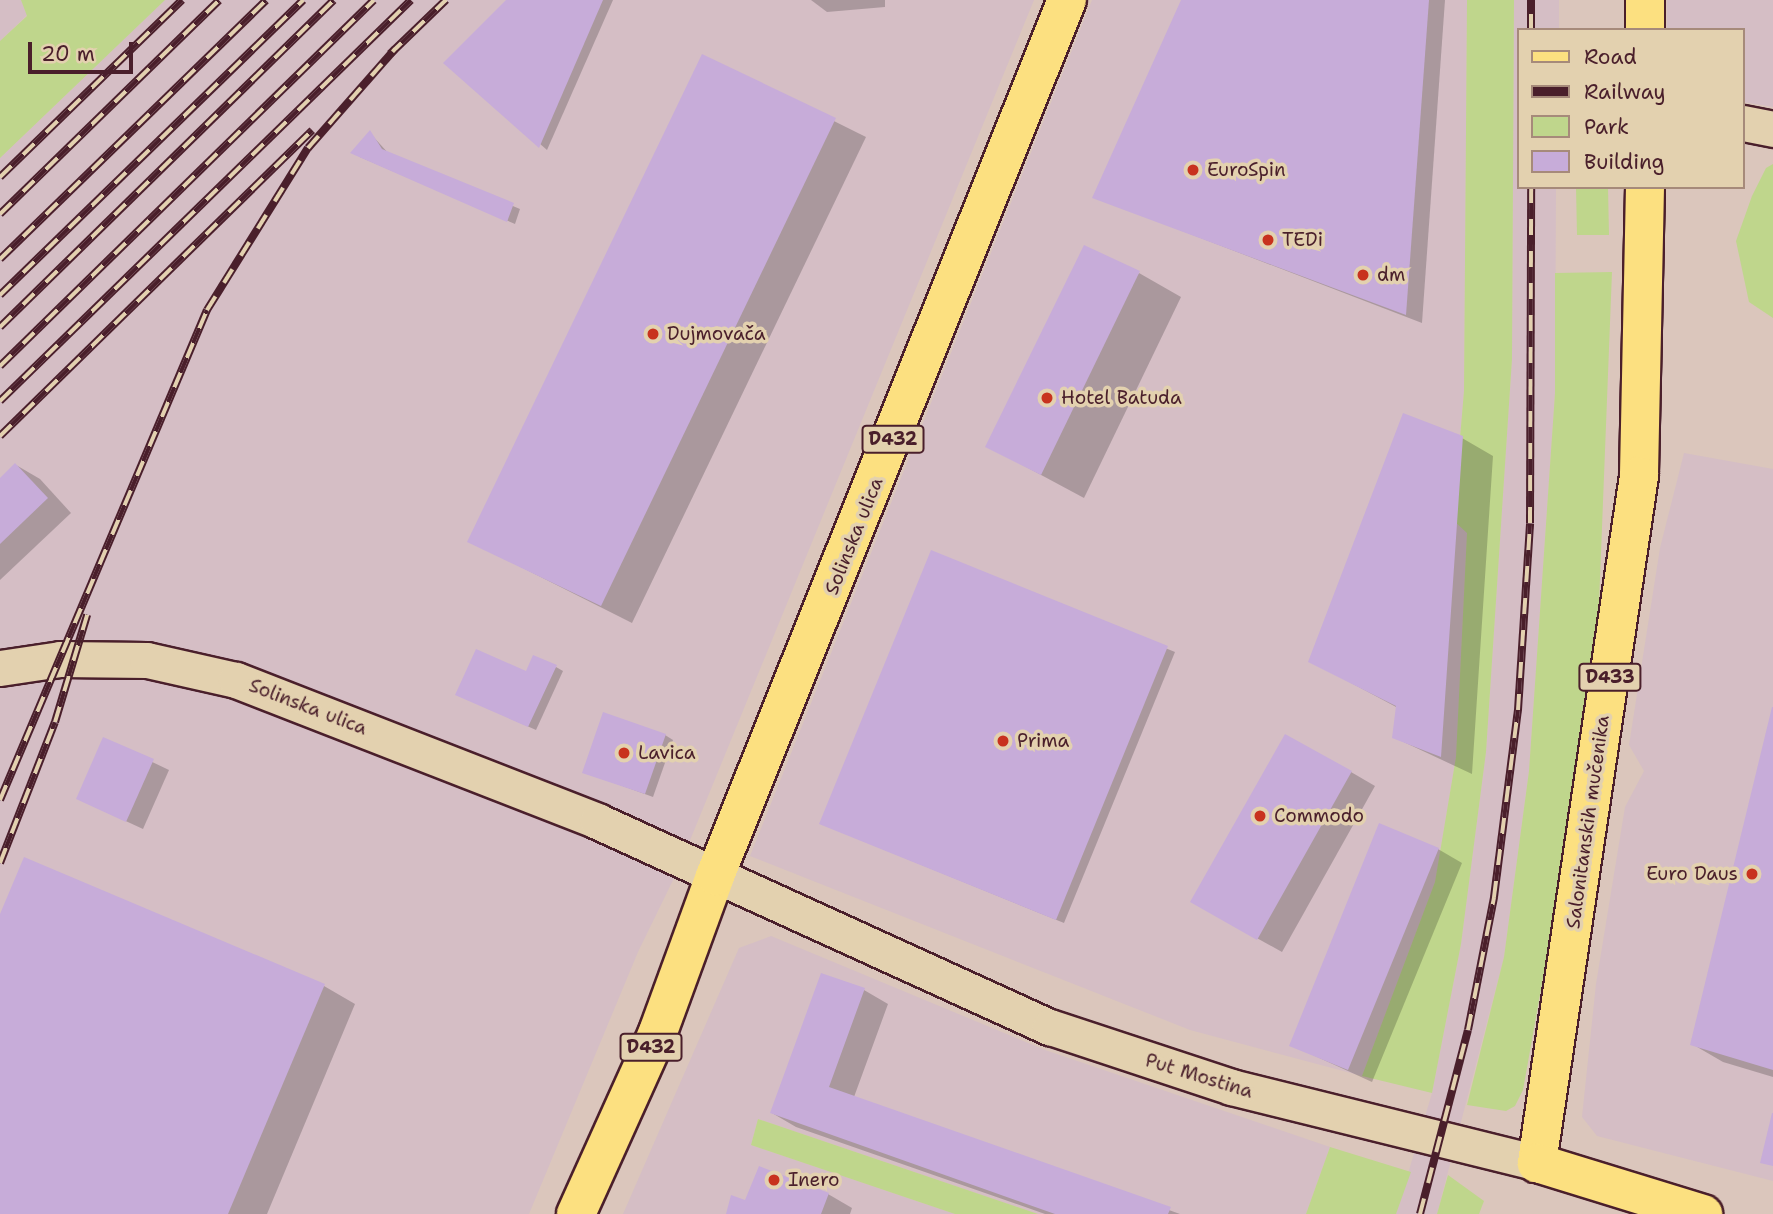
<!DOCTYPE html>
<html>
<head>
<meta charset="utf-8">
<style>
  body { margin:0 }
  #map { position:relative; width:1773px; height:1214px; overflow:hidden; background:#dbc6bc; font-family:"Shantell Sans",sans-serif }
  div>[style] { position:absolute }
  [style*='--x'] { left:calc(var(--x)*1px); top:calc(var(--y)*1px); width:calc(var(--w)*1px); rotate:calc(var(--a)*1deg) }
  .built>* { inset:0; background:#d5bec5 }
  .green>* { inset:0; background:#bfd68c }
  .shadow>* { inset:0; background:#0003 }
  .building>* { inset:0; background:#c7acd9 }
  .roads { filter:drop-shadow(2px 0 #4a1f2b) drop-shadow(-2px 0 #4a1f2b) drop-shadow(0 2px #4a1f2b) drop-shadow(0 -2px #4a1f2b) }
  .minor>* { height:35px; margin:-17.5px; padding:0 17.5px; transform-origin:17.5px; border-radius:17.5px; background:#e3d1af }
  .primary>* { height:38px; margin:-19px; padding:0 19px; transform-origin:19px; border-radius:19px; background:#fce080 }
  .rail>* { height:8px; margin-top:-4px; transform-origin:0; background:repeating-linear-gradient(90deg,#e3d1af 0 16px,#4a1f2b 0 32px); box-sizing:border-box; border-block:2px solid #4a1f2b }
  .dots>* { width:19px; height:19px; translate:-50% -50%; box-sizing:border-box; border:4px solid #e3d1af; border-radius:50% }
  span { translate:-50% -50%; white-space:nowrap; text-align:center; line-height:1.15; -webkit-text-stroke:7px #e3d1af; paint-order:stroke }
  .shield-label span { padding:2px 5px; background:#e3d1af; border:2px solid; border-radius:5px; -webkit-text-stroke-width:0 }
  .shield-label { font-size:18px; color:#4a1f2b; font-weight:700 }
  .poi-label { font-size:19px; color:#4a1f2b }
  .left { translate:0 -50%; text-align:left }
  .right { translate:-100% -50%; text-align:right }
  .street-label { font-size:19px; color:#4a1f2b }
  .legend { position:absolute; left:1517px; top:28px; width:228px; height:161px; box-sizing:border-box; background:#e3d1af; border:2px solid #a68a7a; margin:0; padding:9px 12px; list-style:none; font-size:21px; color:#4a1f2b }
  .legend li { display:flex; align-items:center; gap:14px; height:35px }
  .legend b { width:35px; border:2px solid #a68a7a }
  .scale { position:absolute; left:28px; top:42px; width:105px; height:32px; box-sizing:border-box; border:4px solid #4a1f2b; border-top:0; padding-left:9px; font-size:21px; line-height:24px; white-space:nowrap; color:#4a1f2b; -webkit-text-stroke:5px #e3d1af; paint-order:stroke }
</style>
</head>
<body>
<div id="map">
  <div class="built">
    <i style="clip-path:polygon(0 0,21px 0,27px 15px,0 41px)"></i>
    <i style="clip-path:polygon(165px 0,1034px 0,677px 872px,638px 952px,529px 1214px,0 1214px,0 158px)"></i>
    <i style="clip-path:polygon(1092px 0,1467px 0,1464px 391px,1453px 520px,1467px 532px,1456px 757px,1435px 882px,1362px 1076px,1190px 1030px,750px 856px)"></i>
    <i style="clip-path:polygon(1514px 0,1559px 0,1559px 30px,1519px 30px,1519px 187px,1556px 187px,1555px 393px,1529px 771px,1504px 957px,1437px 1214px,1396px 1214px,1432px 1093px,1461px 944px,1486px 752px,1512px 359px)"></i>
    <i style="clip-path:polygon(1667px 0,1773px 0,1773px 107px,1743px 102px,1743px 30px,1667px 30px)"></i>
    <i style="clip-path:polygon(1684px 453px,1773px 469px,1773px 1181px,1597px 1136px,1582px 1117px,1596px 984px,1625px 807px,1644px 771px,1629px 745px,1660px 548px)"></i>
    <i style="clip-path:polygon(771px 936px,1045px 1050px,1330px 1147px,1306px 1214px,1038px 1214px,758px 1119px,751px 1145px,955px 1214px,623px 1214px,739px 948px)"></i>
  </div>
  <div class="green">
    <i style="clip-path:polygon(21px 0,165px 0,0 158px,0 41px,27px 16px)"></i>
    <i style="clip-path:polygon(1467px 0,1514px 0,1512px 359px,1486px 752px,1461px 944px,1432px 1093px,1362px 1076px,1435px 882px,1456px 757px,1467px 533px,1453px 520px,1464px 391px)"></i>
    <i style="clip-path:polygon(1773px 164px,1773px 318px,1749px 302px,1736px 241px,1752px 196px,1766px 168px)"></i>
    <i style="clip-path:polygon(1576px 187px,1608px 187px,1609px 235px,1577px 235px)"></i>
    <i style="clip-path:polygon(1612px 272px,1599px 604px,1581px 751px,1548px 950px,1523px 1090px,1515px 1106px,1506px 1111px,1467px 1105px,1504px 957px,1529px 771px,1555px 393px,1555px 273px)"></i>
    <i style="clip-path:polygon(758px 1119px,1038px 1214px,955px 1214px,751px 1145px)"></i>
    <i style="clip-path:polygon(1330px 1147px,1411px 1172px,1396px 1214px,1306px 1214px)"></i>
    <i style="clip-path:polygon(1448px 1175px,1484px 1201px,1479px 1214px,1437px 1214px)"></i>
  </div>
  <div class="shadow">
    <i style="clip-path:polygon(509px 0,613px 0,547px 150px,446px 62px)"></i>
    <i style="clip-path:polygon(811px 0,885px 0,885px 7px,827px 12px)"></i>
    <i style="clip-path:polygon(1183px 0,1445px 0,1422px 323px,1094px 197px)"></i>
    <i style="clip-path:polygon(703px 56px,866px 137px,632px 623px,469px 541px)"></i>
    <i style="clip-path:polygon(370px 133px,389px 154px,520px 209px,515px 224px,360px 157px)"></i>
    <i style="clip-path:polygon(1139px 273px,1181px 297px,1084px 498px,987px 446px)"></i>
    <i style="clip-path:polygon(1462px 438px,1493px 456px,1472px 774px,1393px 737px,1398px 708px,1310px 661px)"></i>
    <i style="clip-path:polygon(16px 465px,40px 479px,71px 513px,0 580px,0 480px)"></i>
    <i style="clip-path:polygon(932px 553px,1175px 652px,1064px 923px,829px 827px)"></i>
    <i style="clip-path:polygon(556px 667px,563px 671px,536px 730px,465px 698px)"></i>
    <i style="clip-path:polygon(1773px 710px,1773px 1077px,1723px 1062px,1692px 1044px)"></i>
    <i style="clip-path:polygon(665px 735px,673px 740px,653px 797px,584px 772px)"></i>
    <i style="clip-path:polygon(104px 739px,169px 770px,143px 829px,78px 799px)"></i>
    <i style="clip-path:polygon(1351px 772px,1375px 786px,1282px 952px,1192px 902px)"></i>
    <i style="clip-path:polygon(1438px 849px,1462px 863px,1372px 1082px,1291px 1045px)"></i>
    <i style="clip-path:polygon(25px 859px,324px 986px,355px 1004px,267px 1214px,0 1214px,0 918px)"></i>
    <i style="clip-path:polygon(864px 990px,888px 1004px,854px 1097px,1180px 1214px,1045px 1214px,796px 1127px,772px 1113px)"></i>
    <i style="clip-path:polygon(828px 1194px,852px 1208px,850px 1214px,727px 1214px,746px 1202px)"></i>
  </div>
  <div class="building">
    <i style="clip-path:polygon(506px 0,603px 0,539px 148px,443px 63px)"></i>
    <i style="clip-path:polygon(1181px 0,1429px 0,1406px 315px,1092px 198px)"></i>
    <i style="clip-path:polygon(702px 54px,836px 118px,601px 606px,467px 542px)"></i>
    <i style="clip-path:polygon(370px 130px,382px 149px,514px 203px,507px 222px,350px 153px)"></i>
    <i style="clip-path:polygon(1084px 245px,1140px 271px,1041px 475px,985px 447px)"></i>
    <i style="clip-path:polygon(1403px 413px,1463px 436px,1441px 757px,1392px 738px,1396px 706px,1308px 662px)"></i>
    <i style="clip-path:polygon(15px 463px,48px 498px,0 544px,0 478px)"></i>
    <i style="clip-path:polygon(931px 550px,1168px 646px,1056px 920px,819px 824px)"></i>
    <i style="clip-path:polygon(476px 649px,526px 671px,533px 655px,557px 665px,528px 727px,455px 695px)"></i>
    <i style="clip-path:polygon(1772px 707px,1773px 707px,1773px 1070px,1690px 1045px)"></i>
    <i style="clip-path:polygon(603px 712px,666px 734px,645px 794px,582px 773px)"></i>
    <i style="clip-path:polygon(1285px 734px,1352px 771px,1257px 940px,1190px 902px)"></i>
    <i style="clip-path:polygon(103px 737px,154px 759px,126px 822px,76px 799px)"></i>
    <i style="clip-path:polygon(1379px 823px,1439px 848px,1348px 1070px,1289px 1046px)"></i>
    <i style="clip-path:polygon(24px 857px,325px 984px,228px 1214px,0 1214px,0 914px)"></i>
    <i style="clip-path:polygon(821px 973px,865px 988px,829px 1087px,1171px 1207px,1168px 1214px,1055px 1214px,770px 1113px)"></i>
    <i style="clip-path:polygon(1772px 1113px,1773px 1113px,1773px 1166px,1760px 1163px)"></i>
    <i style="clip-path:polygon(759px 1166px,829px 1193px,821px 1214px,726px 1214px,731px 1195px,745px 1200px)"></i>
  </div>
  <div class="roads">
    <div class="minor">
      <i style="--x:1743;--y:123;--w:31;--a:11"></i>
      <i style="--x:0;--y:668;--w:61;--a:-8.5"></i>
      <i style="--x:60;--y:659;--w:87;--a:0.7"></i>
      <i style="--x:147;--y:660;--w:91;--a:12.7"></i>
      <i style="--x:236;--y:680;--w:388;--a:21.3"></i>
      <i style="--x:597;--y:821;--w:498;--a:24.5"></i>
      <i style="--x:1050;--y:1027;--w:191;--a:18.3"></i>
      <i style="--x:1231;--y:1087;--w:315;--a:13.9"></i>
    </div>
    <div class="primary">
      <i style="--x:1645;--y:0;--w:30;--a:90"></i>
      <i style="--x:1645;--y:187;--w:289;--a:91.2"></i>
      <i style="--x:1639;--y:476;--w:695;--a:98.45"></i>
      <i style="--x:1537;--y:1163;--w:174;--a:17.1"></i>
      <i style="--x:576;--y:1214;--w:200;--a:-65.7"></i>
      <i style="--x:658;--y:1032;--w:166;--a:-69.9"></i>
      <i style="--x:715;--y:876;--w:944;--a:-68.11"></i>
    </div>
  </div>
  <div class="rail">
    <i style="--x:1531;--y:30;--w:30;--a:-90"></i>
    <i style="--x:390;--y:54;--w:78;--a:-44"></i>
    <i style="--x:0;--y:177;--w:254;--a:-44.2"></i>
    <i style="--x:0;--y:214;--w:306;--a:-44.3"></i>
    <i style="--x:0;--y:259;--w:371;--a:-44.2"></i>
    <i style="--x:0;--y:295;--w:423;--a:-44.2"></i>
    <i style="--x:0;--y:327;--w:467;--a:-44.4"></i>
    <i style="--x:0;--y:366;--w:523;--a:-44.38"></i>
    <i style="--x:0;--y:401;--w:574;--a:-44.29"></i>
    <i style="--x:0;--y:436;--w:437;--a:-44.4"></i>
    <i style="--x:0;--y:800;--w:532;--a:-67.1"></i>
    <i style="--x:207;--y:310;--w:191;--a:-58.1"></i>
    <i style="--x:308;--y:148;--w:132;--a:-48.7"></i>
    <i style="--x:0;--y:863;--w:151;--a:-68.7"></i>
    <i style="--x:55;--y:722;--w:112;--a:-73.3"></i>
    <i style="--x:1420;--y:1214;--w:190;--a:-75.4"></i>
    <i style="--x:1468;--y:1030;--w:136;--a:-78.9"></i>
    <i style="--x:1494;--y:897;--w:189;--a:-82.7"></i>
    <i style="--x:1518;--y:710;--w:187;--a:-86.3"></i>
    <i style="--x:1530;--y:523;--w:336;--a:-89.8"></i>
  </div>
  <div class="dots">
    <i style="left:1193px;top:170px;background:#c8321e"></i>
    <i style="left:1268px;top:240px;background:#c8321e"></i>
    <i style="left:1363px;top:275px;background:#c8321e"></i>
    <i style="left:653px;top:334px;background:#c8321e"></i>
    <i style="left:1047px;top:398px;background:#c8321e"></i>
    <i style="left:1003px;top:741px;background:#c8321e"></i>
    <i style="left:624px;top:753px;background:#c8321e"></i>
    <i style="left:1260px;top:816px;background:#c8321e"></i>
    <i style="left:1752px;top:874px;background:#c8321e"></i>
    <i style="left:774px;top:1180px;background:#c8321e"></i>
  </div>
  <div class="shield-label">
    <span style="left:893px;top:439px">D432</span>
    <span style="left:1610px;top:677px">D433</span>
    <span style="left:651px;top:1047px">D432</span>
  </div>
  <div class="poi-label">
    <span class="left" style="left:1207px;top:170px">EuroSpin</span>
    <span class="left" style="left:1282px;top:240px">TEDi</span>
    <span class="left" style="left:1377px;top:275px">dm</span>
    <span class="left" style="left:667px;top:334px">Dujmovača</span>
    <span class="left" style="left:1061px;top:398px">Hotel Batuda</span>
    <span class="left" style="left:1017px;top:741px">Prima</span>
    <span class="left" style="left:638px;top:753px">Lavica</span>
    <span class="left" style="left:1274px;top:816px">Commodo</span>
    <span class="right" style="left:1738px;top:874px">Euro Daus</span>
    <span class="left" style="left:788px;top:1180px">Inero</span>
  </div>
  <div class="street-label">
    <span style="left:854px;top:536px;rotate:-68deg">Solinska ulica</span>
    <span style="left:308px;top:707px;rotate:21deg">Solinska ulica</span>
    <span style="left:1588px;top:822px;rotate:-82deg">Salonitanskih mučenika</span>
    <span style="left:1199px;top:1076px;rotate:17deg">Put Mostina</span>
  </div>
  <ul class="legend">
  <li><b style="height:9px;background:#fce080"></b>Road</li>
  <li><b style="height:9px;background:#4a1f2b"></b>Railway</li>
  <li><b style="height:19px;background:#bfd68c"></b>Park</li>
  <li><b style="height:19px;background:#c7acd9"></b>Building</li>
  </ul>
  <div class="scale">20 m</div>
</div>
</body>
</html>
